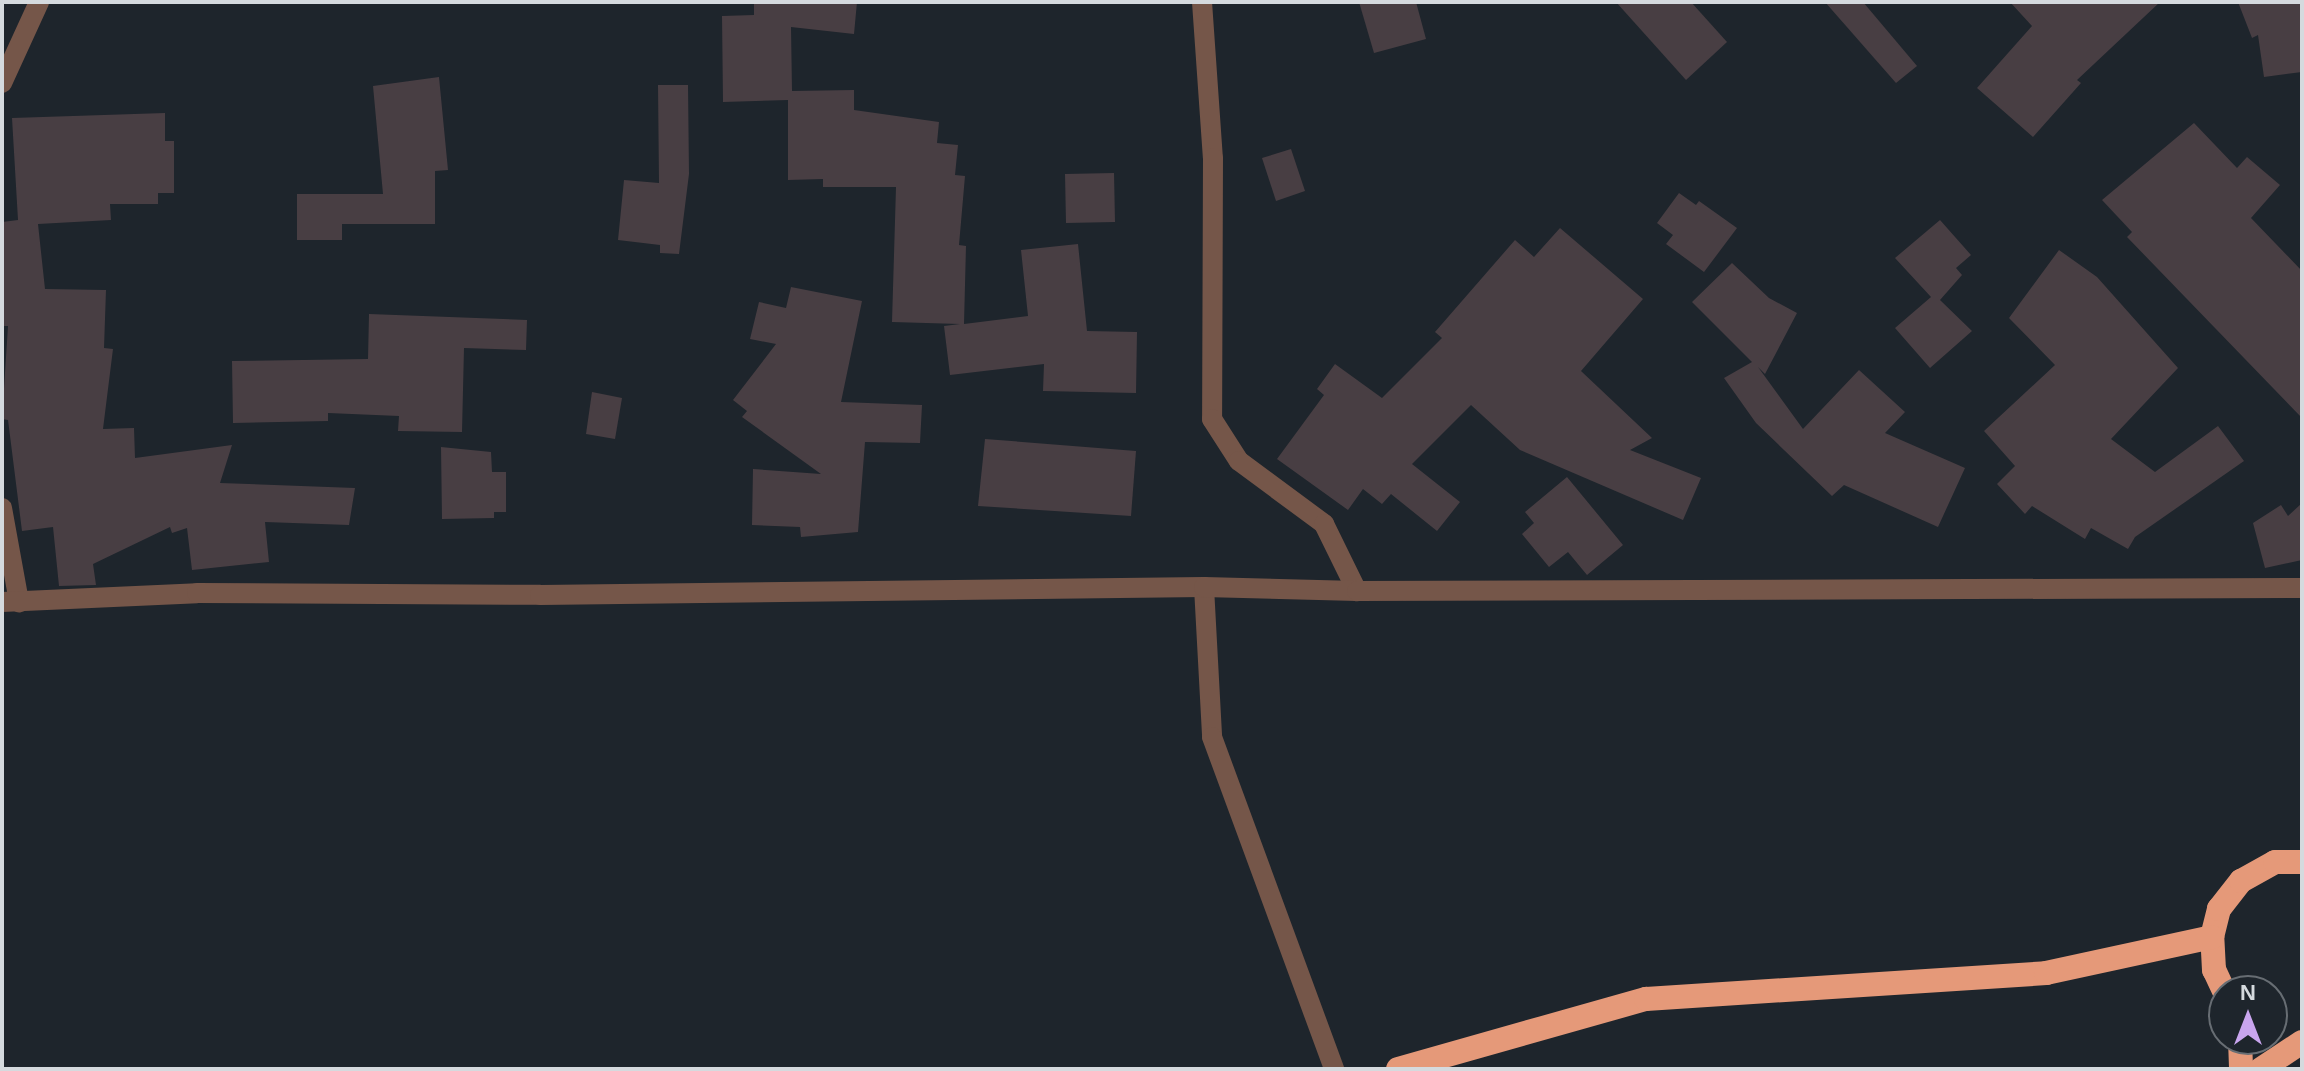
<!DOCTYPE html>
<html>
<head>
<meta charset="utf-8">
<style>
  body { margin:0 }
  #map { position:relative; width:2304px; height:1071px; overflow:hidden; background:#1e252c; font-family:Arial,sans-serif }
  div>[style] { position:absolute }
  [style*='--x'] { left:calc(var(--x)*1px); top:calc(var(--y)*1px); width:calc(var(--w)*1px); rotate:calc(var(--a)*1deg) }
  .building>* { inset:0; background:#483e43 }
  .street>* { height:20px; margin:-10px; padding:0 10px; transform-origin:10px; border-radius:10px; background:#755649 }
  .highway>* { height:24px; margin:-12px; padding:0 12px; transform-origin:12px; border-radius:12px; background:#e59979 }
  span { translate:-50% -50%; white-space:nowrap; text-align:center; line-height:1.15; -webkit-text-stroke:6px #1e252c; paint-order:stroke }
  .frame { position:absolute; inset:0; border:4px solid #d5dade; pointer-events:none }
  .north { position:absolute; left:2208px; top:975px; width:80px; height:80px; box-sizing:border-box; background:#1e252c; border:2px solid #676d73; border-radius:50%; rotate:0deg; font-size:22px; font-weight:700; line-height:32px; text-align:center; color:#d5dade }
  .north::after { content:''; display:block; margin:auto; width:28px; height:36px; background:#c9a5ee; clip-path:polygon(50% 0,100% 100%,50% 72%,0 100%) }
</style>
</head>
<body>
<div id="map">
  <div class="building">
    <i style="clip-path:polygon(754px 2px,857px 2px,854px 34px,791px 27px,792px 91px,854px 90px,854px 110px,939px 122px,937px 143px,958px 145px,955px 175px,965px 176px,959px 245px,966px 246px,964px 324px,1028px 316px,1021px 250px,1078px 244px,1087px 331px,1137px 332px,1136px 393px,1043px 391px,1044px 364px,950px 375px,944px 326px,960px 324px,892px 322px,896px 187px,823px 187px,823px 179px,788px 180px,788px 100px,723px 102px,722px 16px,754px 15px)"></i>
    <i style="clip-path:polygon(1359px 2px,1416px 2px,1426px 39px,1374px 53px)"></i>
    <i style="clip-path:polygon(1616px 2px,1691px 2px,1727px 42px,1686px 80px)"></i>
    <i style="clip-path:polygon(1825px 2px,1863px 2px,1917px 66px,1896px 83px)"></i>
    <i style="clip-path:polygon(2010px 2px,2160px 2px,2077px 80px,2081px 83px,2033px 137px,1977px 88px,2032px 26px)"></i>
    <i style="clip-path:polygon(2238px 2px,2302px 2px,2302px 72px,2264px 77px,2258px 35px,2252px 38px)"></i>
    <i style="clip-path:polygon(439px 77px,448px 170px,435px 171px,435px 224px,342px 224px,342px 240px,297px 240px,297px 194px,383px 194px,373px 86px)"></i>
    <i style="clip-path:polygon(658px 85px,688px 85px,689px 174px,679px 254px,660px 253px,660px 245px,618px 240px,624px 180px,659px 183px)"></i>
    <i style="clip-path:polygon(165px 113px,165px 141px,174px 141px,174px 193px,158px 193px,158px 204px,110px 204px,111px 220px,38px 224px,45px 289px,106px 290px,104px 348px,113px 349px,103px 429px,134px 428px,135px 458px,232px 445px,220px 483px,355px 488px,349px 525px,265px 522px,269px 562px,192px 570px,187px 528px,172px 533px,170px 527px,93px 564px,96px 585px,59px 586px,53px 527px,22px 531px,8px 420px,2px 419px,8px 326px,3px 326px,2px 222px,18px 220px,12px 118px)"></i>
    <i style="clip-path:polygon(2194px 123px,2237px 168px,2247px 157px,2280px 185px,2251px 218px,2302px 271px,2302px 418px,2127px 237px,2132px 232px,2102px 200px)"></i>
    <i style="clip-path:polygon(1291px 149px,1305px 191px,1276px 201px,1262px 158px)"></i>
    <i style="clip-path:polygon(1114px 173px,1115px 222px,1066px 223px,1065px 174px)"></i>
    <i style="clip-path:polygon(1679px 193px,1696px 205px,1699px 201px,1737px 228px,1704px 272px,1666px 244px,1673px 235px,1657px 223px)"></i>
    <i style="clip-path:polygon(1940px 220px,1971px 255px,1956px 268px,1962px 275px,1940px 300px,1972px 331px,1930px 368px,1895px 328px,1931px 297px,1895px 258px)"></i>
    <i style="clip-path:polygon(1560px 228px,1643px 299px,1581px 371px,1652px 438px,1630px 450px,1701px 478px,1683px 520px,1520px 450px,1471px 405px,1412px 464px,1460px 502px,1437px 531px,1391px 494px,1382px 504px,1363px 489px,1348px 510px,1277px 459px,1324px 395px,1317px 389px,1335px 364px,1382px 398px,1442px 338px,1435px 332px,1515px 240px,1534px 257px)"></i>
    <i style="clip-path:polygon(2059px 250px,2097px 277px,2178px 368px,2111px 439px,2155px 472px,2218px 426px,2244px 461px,2135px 537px,2128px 549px,2091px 528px,2085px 539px,2032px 506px,2025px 514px,1997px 484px,2015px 466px,1984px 431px,2055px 365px,2009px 318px)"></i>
    <i style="clip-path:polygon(1732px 263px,1769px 298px,1797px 313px,1765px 374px,1758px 367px,1803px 429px,1859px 370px,1905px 412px,1885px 433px,1965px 468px,1938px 527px,1844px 485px,1832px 496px,1756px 423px,1724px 378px,1752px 362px,1692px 302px)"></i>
    <i style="clip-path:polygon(791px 287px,862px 301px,841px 402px,922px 405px,920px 443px,865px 442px,858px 532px,801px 537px,800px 527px,752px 525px,753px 469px,821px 474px,742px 417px,747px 411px,733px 400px,776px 344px,750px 339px,759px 302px,786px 308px)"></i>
    <i style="clip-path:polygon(369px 314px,527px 320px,526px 350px,464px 348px,462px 432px,398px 431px,399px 416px,328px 413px,328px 421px,233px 423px,232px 361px,368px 359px)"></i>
    <i style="clip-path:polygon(592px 392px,622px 398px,615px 439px,586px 434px)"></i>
    <i style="clip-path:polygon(985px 439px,1136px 451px,1131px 516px,978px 506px)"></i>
    <i style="clip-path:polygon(441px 447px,491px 452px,492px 472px,506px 472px,506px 512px,494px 512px,494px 518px,442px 519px)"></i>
    <i style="clip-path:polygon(1567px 477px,1623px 545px,1587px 575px,1568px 552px,1549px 567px,1522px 534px,1534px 523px,1525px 512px)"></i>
    <i style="clip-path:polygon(2302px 503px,2302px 560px,2265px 568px,2253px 523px,2281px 505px,2288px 516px)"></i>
  </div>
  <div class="street">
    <i style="--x:1202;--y:2;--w:156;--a:86"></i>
    <i style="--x:1213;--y:158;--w:261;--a:90.2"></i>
    <i style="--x:1212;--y:419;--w:50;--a:57.3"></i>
    <i style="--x:1239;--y:461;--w:106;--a:36.5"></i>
    <i style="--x:1324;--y:524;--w:75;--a:63.8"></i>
    <i style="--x:2;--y:83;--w:89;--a:-65.4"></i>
    <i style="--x:2;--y:508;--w:96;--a:79.7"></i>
    <i style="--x:1204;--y:587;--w:150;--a:86.9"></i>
    <i style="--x:1212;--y:737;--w:354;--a:69.8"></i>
    <i style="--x:2;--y:602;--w:195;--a:-2.6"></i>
    <i style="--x:197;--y:593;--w:343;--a:0.3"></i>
    <i style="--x:540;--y:595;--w:664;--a:-0.69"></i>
    <i style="--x:1204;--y:587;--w:153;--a:1.5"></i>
    <i style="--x:1357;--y:591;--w:945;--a:-0.18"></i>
  </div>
  <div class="highway">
    <i style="--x:2224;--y:991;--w:23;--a:-115"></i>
    <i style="--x:2214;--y:970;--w:33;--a:-93"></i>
    <i style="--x:2212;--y:937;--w:29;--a:-76"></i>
    <i style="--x:2219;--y:909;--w:36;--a:-52"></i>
    <i style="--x:2241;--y:881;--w:39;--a:-29"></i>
    <i style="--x:2275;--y:862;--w:27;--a:0"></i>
    <i style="--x:2240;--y:1039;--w:30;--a:88"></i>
    <i style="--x:1398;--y:1069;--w:258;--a:-15.8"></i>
    <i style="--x:1646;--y:999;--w:401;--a:-3.7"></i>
    <i style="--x:2046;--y:973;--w:170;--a:-12.2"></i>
    <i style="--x:2261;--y:1069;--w:49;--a:-33.4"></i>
  </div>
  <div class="frame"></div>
  <div class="north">N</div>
</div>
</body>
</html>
